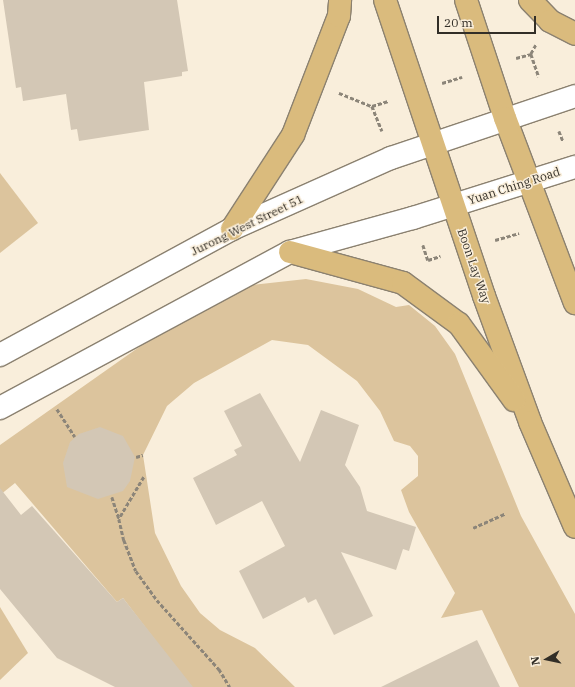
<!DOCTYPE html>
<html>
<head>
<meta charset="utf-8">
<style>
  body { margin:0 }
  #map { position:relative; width:575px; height:687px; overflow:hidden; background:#f9eedb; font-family:"IBM Plex Serif",serif }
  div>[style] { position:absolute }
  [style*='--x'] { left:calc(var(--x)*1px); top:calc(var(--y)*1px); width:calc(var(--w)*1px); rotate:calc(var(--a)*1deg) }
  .green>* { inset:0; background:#dcc49d }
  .building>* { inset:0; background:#d3c7b5 }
  .path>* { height:2.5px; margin-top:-1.25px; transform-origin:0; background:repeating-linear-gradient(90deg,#8c8579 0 4px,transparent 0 6px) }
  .roads { filter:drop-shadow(1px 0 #8b8170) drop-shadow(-1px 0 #8b8170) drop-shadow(0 1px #8b8170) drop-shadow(0 -1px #8b8170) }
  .tertiary>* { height:22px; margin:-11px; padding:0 11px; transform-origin:11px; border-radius:11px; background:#fff }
  .primary>* { height:22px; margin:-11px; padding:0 11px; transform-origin:11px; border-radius:11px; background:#dabb7d }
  span { translate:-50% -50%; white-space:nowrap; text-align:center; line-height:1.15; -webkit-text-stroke:3px #f9eedb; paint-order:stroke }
  .street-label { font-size:12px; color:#322e27 }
  .north { position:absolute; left:527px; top:639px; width:40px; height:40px; -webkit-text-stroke:3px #f9eedb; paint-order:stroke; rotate:261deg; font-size:11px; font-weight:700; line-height:16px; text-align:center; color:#322e27 }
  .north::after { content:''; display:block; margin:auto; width:14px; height:18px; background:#322e27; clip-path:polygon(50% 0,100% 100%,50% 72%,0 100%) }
  .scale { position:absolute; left:437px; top:16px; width:99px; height:18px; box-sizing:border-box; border:2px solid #322e27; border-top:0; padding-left:5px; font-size:12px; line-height:14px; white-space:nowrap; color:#322e27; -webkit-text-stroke:3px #f9eedb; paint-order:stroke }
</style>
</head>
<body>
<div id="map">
  <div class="green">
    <i style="clip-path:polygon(0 173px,38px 223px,0 253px)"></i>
    <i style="clip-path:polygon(306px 279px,358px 289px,396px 307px,409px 305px,435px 326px,455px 354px,521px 516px,575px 614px,575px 687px,519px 687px,482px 610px,441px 618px,455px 593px,409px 512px,401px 490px,418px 476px,418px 456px,410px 446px,394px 441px,380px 411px,357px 381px,308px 345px,272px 340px,194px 383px,167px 406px,143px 455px,155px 533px,181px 586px,200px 613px,220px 630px,255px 648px,295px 687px,191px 687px,123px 598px,117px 602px,15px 483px,0 495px,0 445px,223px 288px)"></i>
    <i style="clip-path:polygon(0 607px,28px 653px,0 680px)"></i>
  </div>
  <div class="building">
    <i style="clip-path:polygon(3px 0,177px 0,188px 71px,182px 72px,182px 76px,144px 82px,149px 130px,79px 141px,77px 129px,71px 130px,66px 94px,23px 101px,21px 87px,16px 88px)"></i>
    <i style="clip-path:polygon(260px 393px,300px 462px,321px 410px,359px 425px,345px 465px,360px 487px,367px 511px,416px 527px,409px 551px,403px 549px,396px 570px,341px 552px,373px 616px,334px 635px,316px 599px,308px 603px,305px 597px,263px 619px,239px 571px,285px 546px,262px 501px,216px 525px,193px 478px,237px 455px,234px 450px,242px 446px,224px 411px)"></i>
    <i style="clip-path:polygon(100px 427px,123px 436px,135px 457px,130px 481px,123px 491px,98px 499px,67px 487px,63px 463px,70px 442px,79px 434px)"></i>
    <i style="clip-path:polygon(0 488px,21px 515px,32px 506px,117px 602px,123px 598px,193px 687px,115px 687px,57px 658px,0 589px)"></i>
    <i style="clip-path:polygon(477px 640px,500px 687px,381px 687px)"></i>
  </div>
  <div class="path">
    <i style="--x:536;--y:45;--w:10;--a:119"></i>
    <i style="--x:531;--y:54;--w:24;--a:71"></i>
    <i style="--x:516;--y:58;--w:16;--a:-15"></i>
    <i style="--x:442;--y:83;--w:21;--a:-17"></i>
    <i style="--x:339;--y:93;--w:35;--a:22"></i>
    <i style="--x:372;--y:106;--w:27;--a:68"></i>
    <i style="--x:372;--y:106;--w:17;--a:-17"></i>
    <i style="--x:559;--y:131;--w:11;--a:68"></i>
    <i style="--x:495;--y:240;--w:25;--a:-16"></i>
    <i style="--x:423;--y:245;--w:16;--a:72"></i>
    <i style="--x:428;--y:260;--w:13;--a:-18"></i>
    <i style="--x:57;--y:409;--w:33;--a:57"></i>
    <i style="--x:136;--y:457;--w:7;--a:-16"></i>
    <i style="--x:144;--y:477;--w:49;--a:120.8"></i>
    <i style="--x:119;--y:519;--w:22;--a:77"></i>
    <i style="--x:124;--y:540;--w:33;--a:69"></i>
    <i style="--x:136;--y:571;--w:36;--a:54"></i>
    <i style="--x:157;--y:600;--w:93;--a:48.1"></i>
    <i style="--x:219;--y:669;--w:21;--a:59"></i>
    <i style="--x:112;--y:497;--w:22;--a:72"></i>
    <i style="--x:473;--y:528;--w:35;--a:-24"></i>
  </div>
  <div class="roads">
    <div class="tertiary">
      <i style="--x:0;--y:355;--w:264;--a:-28.5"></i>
      <i style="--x:232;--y:229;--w:174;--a:-24.1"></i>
      <i style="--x:391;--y:158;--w:194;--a:-18.6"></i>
      <i style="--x:0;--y:408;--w:329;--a:-28.3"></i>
      <i style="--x:290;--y:252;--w:128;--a:-15.5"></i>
      <i style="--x:413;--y:218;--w:170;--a:-17.5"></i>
    </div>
    <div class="primary">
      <i style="--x:385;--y:0;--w:312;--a:71.5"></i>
      <i style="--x:484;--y:296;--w:134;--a:69.9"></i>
      <i style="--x:530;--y:422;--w:114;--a:66.8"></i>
      <i style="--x:466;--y:0;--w:124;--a:71.7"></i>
      <i style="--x:505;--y:118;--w:198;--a:69.3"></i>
      <i style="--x:530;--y:0;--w:29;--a:46"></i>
      <i style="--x:550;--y:21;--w:28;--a:27"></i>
      <i style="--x:232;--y:229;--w:112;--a:-57"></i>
      <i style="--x:293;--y:135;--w:128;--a:-68.9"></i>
      <i style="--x:339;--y:16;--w:16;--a:-86"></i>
      <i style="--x:290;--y:252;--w:117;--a:15.3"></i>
      <i style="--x:403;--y:283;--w:69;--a:36.2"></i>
      <i style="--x:459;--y:324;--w:94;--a:54.1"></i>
    </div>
  </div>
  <div class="street-label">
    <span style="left:514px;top:186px;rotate:-18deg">Yuan Ching Road</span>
    <span style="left:247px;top:225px;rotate:-26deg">Jurong West Street 51</span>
    <span style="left:474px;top:266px;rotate:71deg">Boon Lay Way</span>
  </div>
  <div class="north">N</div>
  <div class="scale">20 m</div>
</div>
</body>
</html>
